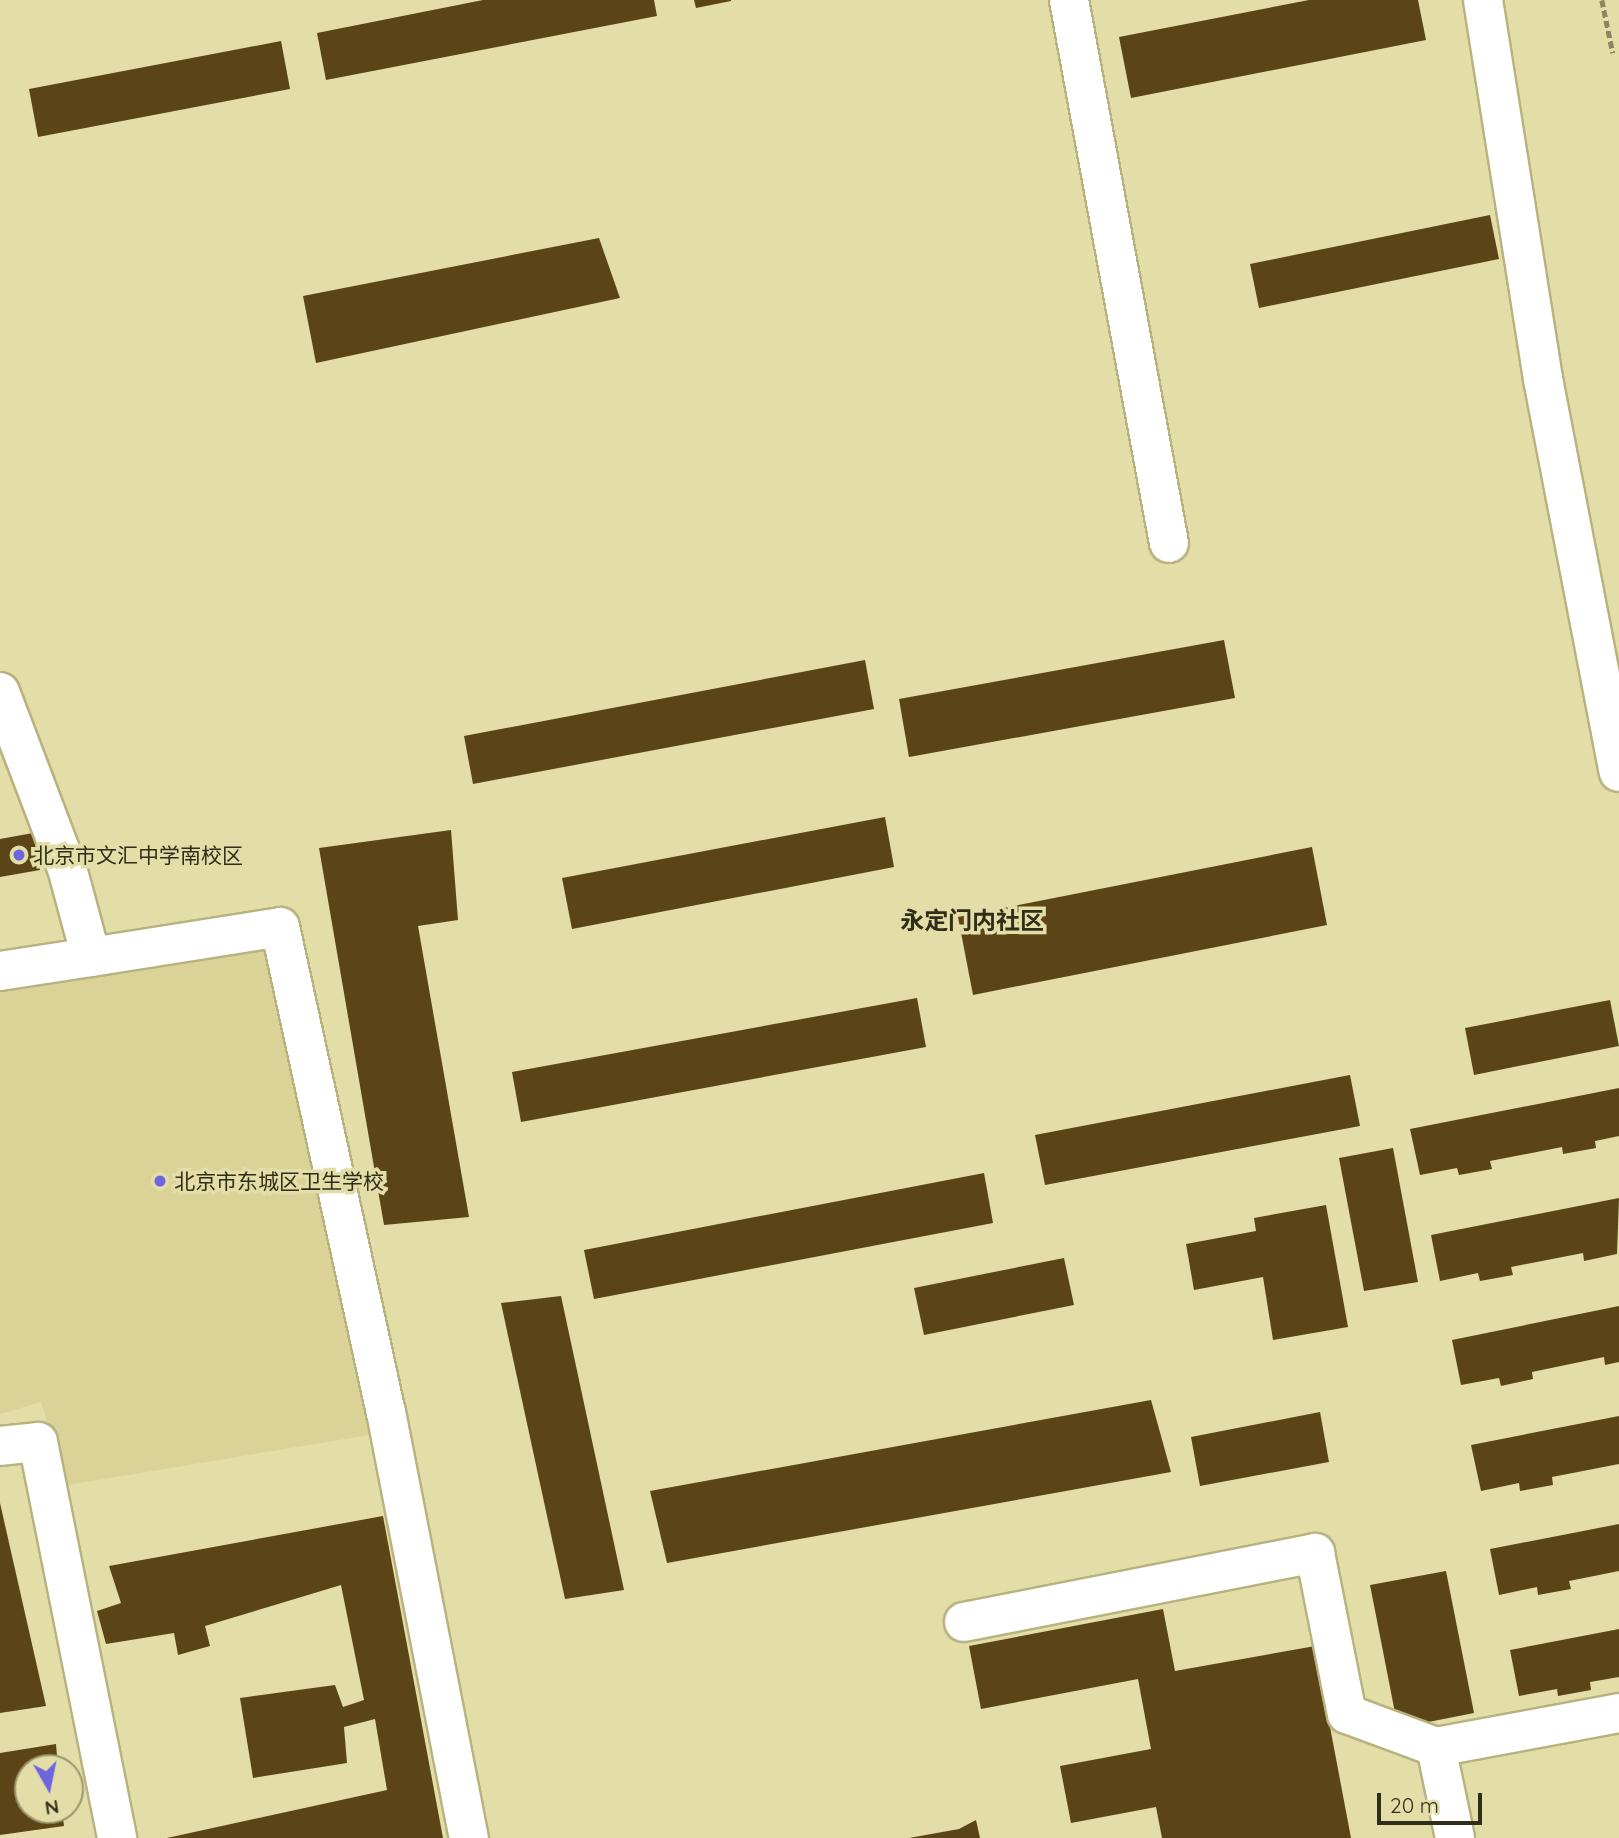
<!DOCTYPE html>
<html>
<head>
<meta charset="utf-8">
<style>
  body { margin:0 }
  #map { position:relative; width:1619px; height:1838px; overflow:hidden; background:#e3dda8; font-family:Quicksand,"Noto Sans SC",sans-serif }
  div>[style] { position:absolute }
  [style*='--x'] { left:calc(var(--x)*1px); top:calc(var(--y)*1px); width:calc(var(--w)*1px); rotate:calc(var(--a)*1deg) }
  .built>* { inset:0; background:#dad296 }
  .building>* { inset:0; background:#5b4517 }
  .path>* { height:4.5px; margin-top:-2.25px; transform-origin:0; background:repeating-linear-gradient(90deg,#8b8661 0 7px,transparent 0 10.5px) }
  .roads { filter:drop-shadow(2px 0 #b8b27f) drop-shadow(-2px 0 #b8b27f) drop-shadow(0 2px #b8b27f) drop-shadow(0 -2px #b8b27f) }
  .minor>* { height:38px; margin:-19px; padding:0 19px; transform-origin:19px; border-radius:19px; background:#fff }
  .dots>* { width:19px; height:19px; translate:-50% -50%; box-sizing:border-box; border:4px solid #e3dda8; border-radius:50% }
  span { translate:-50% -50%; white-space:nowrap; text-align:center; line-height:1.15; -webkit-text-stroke:7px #e3dda8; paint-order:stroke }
  .poi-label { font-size:21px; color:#302d18 }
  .left { translate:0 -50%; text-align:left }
  .quarter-label { font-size:24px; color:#302d18; font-weight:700 }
  .north { position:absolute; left:14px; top:1754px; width:70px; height:70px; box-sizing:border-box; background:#e3dda8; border:2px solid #9b976e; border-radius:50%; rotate:171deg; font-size:19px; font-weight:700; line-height:28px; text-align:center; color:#302d18 }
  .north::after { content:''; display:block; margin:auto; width:24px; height:32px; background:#6e66e0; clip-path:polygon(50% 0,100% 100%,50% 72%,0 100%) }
  .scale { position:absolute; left:1377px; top:1793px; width:105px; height:32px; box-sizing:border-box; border:4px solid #302d18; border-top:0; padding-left:9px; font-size:21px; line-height:24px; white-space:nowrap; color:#302d18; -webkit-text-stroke:5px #e3dda8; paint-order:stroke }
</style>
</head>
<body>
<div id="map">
  <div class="built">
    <i style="clip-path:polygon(272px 919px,369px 1435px,68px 1485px,41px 1402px,0 1414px,0 959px)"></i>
  </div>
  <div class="building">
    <i style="clip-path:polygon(483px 0,654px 0,657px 16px,326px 80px,317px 33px)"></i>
    <i style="clip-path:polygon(694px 0,731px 0,731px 1px,696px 8px)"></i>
    <i style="clip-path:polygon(1309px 0,1418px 0,1426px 40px,1131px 98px,1119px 37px)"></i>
    <i style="clip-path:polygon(281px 41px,290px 89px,38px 137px,29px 89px)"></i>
    <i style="clip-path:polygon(1490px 215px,1499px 259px,1259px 308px,1250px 264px)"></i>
    <i style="clip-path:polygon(599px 238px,620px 298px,316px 363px,303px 296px)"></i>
    <i style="clip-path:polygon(1224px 640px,1235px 698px,909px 757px,899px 699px)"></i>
    <i style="clip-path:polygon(865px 660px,874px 709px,473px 784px,464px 736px)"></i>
    <i style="clip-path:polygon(885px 817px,894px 867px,572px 929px,562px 878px)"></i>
    <i style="clip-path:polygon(451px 830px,458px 920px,418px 926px,469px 1217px,384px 1225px,319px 848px)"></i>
    <i style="clip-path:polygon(33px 833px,40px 870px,0 877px,0 839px)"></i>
    <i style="clip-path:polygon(1312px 847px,1327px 925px,973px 995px,958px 917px)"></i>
    <i style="clip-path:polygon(917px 998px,926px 1047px,521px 1122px,512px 1072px)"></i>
    <i style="clip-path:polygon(1610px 1000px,1619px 1046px,1474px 1075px,1465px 1028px)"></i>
    <i style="clip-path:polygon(1350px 1075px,1360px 1126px,1045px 1185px,1035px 1135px)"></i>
    <i style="clip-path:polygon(1619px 1088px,1619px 1136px,1595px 1141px,1596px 1148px,1563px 1154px,1562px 1147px,1490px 1161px,1492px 1169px,1459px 1175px,1457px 1168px,1420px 1175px,1410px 1129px)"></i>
    <i style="clip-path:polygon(1393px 1148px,1418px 1282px,1364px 1291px,1339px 1158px)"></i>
    <i style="clip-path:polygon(984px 1173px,993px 1223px,594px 1299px,584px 1250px)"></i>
    <i style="clip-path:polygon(1619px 1198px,1617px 1254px,1584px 1261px,1583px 1253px,1511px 1267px,1513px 1275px,1480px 1281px,1478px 1273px,1440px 1281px,1431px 1235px)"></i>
    <i style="clip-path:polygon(1326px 1205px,1348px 1327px,1273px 1340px,1263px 1277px,1194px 1290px,1186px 1244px,1256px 1231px,1254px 1218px)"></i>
    <i style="clip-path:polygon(1064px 1258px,1074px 1305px,924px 1335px,914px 1288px)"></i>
    <i style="clip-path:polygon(561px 1296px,624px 1590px,565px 1599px,501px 1303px)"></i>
    <i style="clip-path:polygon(1619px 1306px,1619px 1362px,1605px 1365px,1604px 1357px,1532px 1372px,1533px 1379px,1501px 1386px,1499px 1378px,1461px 1385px,1452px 1340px)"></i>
    <i style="clip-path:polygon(1151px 1400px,1171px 1472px,667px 1563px,650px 1491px)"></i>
    <i style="clip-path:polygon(1320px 1412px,1329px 1462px,1200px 1486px,1191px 1437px)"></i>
    <i style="clip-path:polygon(1619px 1416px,1619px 1464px,1552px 1477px,1553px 1485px,1520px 1491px,1519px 1483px,1481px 1491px,1471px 1445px)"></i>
    <i style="clip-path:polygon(0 1503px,46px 1706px,0 1713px)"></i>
    <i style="clip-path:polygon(383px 1516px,443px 1838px,167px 1838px,387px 1790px,375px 1719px,344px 1727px,347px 1763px,253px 1778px,240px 1698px,335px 1685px,343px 1707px,364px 1700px,341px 1585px,205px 1626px,210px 1646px,178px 1655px,174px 1633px,106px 1644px,97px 1611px,121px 1603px,109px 1566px)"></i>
    <i style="clip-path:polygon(1619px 1524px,1619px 1571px,1569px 1581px,1571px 1589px,1538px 1595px,1537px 1587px,1499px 1595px,1490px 1549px)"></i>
    <i style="clip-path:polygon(1446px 1571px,1474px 1713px,1398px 1728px,1370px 1585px)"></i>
    <i style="clip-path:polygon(1163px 1609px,1175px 1671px,1321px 1645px,1324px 1695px,1351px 1838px,1162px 1838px,1156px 1807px,1071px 1823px,1060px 1766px,1151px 1749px,1138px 1679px,981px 1709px,969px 1646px)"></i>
    <i style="clip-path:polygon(1619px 1629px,1619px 1677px,1590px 1682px,1591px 1690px,1558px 1696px,1557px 1689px,1519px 1696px,1510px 1650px)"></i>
    <i style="clip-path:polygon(56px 1744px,58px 1768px,28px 1768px,28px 1810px,62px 1810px,64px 1826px,0 1835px,0 1753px)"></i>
    <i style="clip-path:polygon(976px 1820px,980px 1838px,909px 1838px,959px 1829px)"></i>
  </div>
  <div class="path">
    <i style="--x:1602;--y:0;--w:54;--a:78.3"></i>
  </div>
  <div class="roads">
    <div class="minor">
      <i style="--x:1069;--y:0;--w:552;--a:79.57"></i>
      <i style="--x:1483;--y:0;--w:384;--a:81"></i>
      <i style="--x:1543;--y:379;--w:400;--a:79.1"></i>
      <i style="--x:0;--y:692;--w:188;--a:69.2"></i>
      <i style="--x:67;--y:868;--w:92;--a:74.9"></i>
      <i style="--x:91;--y:957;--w:92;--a:171.3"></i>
      <i style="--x:91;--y:957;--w:191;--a:-9"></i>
      <i style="--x:280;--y:927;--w:496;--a:77.7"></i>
      <i style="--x:386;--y:1412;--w:434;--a:79"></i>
      <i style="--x:0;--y:1446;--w:38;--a:-6"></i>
      <i style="--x:38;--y:1442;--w:404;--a:78.7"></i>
      <i style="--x:964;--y:1622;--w:358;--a:-11.1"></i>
      <i style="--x:1315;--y:1553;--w:164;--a:78.8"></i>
      <i style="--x:1347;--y:1714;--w:95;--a:20.3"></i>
      <i style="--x:1455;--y:1838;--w:93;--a:-101.8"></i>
      <i style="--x:1436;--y:1747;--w:186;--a:-10.5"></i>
    </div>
  </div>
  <div class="dots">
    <i style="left:19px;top:855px;background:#6e66e0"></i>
    <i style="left:160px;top:1181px;background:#6e66e0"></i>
  </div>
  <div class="poi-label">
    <span class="left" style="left:33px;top:855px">北京市文汇中学南校区</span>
    <span class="left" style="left:174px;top:1181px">北京市东城区卫生学校</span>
  </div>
  <div class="quarter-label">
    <span style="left:972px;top:921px">永定门内社区</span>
  </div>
  <div class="north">N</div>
  <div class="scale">20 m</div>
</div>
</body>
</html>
